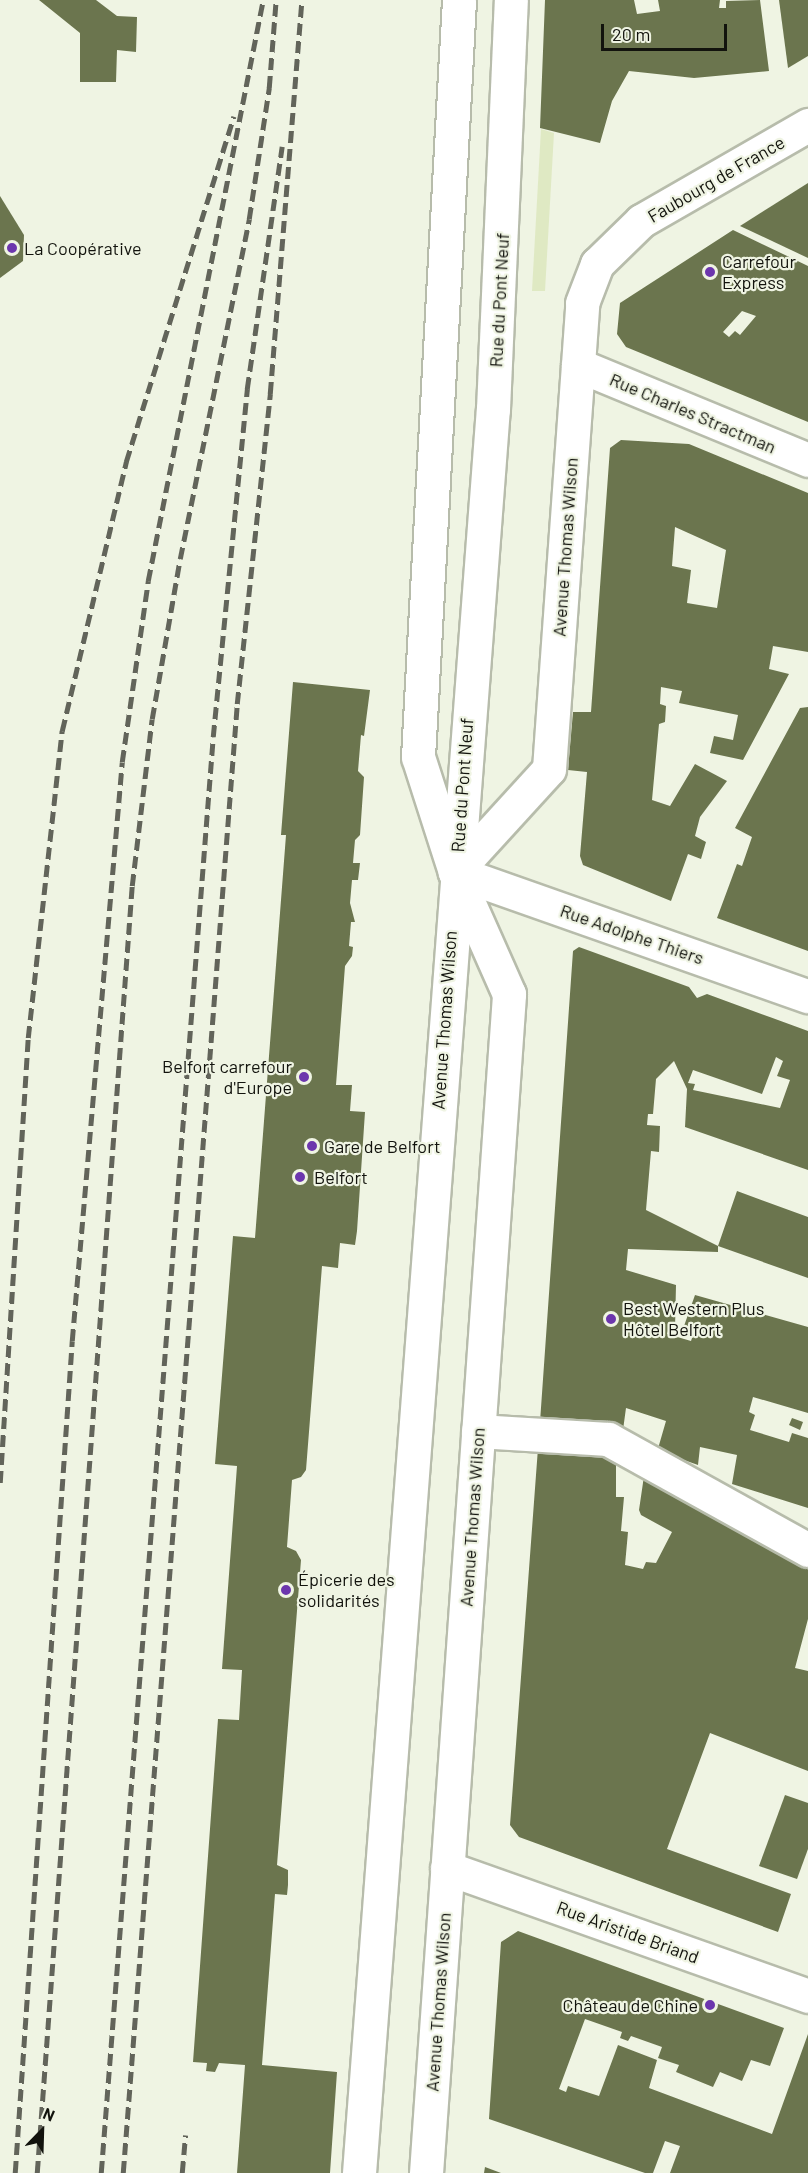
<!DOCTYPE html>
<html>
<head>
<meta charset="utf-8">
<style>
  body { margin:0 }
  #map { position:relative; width:808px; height:2173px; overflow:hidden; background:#eff4e3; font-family:Barlow,sans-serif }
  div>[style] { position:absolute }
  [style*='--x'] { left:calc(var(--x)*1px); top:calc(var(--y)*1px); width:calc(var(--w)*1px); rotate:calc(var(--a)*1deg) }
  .green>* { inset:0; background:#dfe9c3 }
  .building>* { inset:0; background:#6b754e }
  .roads { filter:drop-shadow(2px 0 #b7bcab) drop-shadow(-2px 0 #b7bcab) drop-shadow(0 2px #b7bcab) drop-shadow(0 -2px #b7bcab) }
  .minor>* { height:33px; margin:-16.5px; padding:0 16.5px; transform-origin:16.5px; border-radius:16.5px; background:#fff }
  .rail>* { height:4.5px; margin-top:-2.25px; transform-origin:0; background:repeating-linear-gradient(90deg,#62645a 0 12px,transparent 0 18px) }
  .dots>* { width:16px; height:16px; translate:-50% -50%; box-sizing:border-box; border:3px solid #eff4e3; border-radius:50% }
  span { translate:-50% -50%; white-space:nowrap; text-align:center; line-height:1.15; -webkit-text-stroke:4.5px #eff4e3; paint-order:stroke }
  .street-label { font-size:18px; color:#12130d }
  .poi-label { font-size:18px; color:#12130d }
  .left { translate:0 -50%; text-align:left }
  .right { translate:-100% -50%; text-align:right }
  .north { position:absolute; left:12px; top:2101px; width:60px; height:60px; -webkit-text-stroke:4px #eff4e3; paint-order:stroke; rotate:23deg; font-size:16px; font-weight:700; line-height:24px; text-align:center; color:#12130d }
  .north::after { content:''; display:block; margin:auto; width:21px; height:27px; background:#12130d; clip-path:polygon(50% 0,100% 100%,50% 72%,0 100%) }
  .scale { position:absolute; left:601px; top:24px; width:126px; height:27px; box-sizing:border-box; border:3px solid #12130d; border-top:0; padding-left:8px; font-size:18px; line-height:21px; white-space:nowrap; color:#12130d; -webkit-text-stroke:4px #eff4e3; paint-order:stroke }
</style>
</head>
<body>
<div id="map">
  <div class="green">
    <i style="clip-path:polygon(541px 129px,554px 133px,545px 291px,532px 291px)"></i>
  </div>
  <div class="building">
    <i style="clip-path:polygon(39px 0,96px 0,117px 16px,137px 17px,136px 52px,117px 50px,116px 82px,80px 82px,80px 33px)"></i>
    <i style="clip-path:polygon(545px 0,634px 0,637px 14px,660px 11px,658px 0,720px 0,719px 8px,726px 8px,726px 1px,760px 0,769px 71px,694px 78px,629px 71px,612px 101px,600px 143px,540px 128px)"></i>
    <i style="clip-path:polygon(779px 0,808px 0,808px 56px,788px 68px)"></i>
    <i style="clip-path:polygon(808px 183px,808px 258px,740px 226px,770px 207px)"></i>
    <i style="clip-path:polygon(0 196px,24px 235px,23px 261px,0 278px)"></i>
    <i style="clip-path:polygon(evenodd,733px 230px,808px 266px,808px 422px,626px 347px,617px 334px,620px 303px,733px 230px,742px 311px,756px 316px,740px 335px,735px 331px,729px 337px,723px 332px,742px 311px)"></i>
    <i style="clip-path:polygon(evenodd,621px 440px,689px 444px,808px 493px,808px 652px,773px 646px,769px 669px,789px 674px,743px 760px,710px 753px,714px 736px,733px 740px,738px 715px,679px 703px,682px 691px,661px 687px,660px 704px,666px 706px,665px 722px,659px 724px,652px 800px,670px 806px,695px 764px,727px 781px,700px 817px,695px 836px,706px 842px,701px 859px,688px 854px,671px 901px,583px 865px,580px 856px,587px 772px,568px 770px,573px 712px,591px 712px,610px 448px,621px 440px,675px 527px,726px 550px,717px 608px,687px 603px,691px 570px,672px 566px,675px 527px)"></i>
    <i style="clip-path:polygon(293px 682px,370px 690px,364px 736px,361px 735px,358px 771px,364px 777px,360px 835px,355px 840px,353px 863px,360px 863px,358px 880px,352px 880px,350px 903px,355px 922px,351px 922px,349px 946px,353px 947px,352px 956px,345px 966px,336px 1085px,352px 1085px,350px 1111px,365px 1112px,357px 1231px,355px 1245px,340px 1243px,338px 1268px,322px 1266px,306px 1470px,301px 1477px,292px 1480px,287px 1547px,296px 1551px,301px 1560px,277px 1865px,288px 1870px,288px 1885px,287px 1895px,275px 1894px,262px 2065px,337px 2072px,330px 2173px,237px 2173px,245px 2065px,219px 2063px,215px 2072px,206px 2071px,207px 2063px,193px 2062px,218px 1719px,239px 1720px,242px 1670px,222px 1669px,237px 1466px,215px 1464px,233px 1236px,255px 1238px,286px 835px,281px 835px)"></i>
    <i style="clip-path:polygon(808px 707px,808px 951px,717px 918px,737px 864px,742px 866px,752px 837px,735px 828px,800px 708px)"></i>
    <i style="clip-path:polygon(evenodd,579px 947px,689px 987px,697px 998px,707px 994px,808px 1031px,808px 1170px,685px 1127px,687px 1089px,674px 1061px,656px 1079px,653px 1114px,648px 1114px,647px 1125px,660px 1126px,659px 1152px,651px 1151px,646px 1210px,718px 1246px,737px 1191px,808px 1217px,808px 1278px,718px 1246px,718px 1252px,628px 1249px,626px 1270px,676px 1285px,675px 1329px,669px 1328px,667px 1334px,691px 1341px,693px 1335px,684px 1326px,695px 1295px,808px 1327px,808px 1413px,753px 1397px,749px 1412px,755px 1415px,750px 1430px,789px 1442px,792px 1433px,808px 1438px,808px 1508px,732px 1484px,737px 1455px,700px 1447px,698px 1465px,684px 1460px,685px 1464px,657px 1452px,666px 1421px,626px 1408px,623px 1430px,540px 1422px,573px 951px,579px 947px,776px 1057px,783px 1061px,777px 1076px,790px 1080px,780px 1108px,693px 1090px,695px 1084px,688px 1083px,693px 1070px,762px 1094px,776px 1057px)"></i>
    <i style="clip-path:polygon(792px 1418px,803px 1422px,800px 1430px,789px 1425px)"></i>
    <i style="clip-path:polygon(538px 1448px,602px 1453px,616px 1460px,616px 1497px,624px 1497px,621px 1531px,628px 1532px,625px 1565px,643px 1569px,646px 1562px,656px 1563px,672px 1532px,641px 1515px,639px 1510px,644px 1476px,808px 1569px,808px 1619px,795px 1668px,808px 1671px,808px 1771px,710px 1733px,667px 1849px,791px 1894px,778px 1932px,519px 1837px,510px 1825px)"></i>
    <i style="clip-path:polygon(785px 1795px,808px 1803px,808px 1849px,797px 1879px,759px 1866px)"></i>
    <i style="clip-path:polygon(518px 1931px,784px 2028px,770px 2066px,751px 2060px,742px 2081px,720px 2072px,713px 2087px,676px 2072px,679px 2065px,658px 2058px,662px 2047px,631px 2036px,628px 2041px,620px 2038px,622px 2032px,585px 2019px,559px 2089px,566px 2092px,568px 2086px,599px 2096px,618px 2045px,657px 2060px,649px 2088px,772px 2134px,808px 2034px,808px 2173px,670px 2173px,680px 2146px,665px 2141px,653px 2173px,645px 2173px,489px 2119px,501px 1942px)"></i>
    <i style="clip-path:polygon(485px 2167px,501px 2173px,484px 2173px)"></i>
  </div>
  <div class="roads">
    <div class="minor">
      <i style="--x:578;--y:365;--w:249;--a:22.4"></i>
      <i style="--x:455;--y:872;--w:139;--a:-47.6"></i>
      <i style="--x:549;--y:769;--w:467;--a:-85.9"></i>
      <i style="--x:582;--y:303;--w:42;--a:-69"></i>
      <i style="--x:597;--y:264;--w:62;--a:-44.3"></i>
      <i style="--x:641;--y:221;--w:193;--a:-29.9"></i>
      <i style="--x:455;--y:872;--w:374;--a:19.4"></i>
      <i style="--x:478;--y:1431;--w:130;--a:3.5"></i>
      <i style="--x:608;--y:1439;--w:229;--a:29"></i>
      <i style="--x:447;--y:1868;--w:383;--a:19.5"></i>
      <i style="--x:359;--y:2173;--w:1769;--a:-85.66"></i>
      <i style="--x:493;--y:409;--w:409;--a:-87.5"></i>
      <i style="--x:426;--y:2173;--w:1182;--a:-85.97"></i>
      <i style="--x:509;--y:994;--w:133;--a:-113.9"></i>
      <i style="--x:455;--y:872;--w:121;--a:-107.8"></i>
      <i style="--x:418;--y:757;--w:758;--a:-86.9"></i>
    </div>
  </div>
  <div class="rail">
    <i style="--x:0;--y:1483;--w:446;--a:-86.4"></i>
    <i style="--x:28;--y:1038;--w:309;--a:-83.7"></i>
    <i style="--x:62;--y:731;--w:277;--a:-76.6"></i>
    <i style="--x:126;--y:462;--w:362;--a:-72.7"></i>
    <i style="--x:15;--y:2173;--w:834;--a:-86.08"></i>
    <i style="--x:72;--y:1341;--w:581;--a:-85.06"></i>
    <i style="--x:122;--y:762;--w:183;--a:-81.8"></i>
    <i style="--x:148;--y:581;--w:592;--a:-78.8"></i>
    <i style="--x:37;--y:2173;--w:1291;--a:-85.78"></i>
    <i style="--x:132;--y:886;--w:168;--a:-83.2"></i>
    <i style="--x:152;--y:719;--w:162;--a:-80.1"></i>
    <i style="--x:180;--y:559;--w:347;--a:-78.5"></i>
    <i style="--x:249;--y:219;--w:133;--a:-81.3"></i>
    <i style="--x:269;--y:88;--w:88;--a:-85.5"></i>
    <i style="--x:101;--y:2173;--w:1440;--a:-85.54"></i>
    <i style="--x:213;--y:737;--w:350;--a:-84.4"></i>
    <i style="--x:247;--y:389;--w:245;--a:-81.8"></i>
    <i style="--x:123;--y:2173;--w:1473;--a:-85.56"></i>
    <i style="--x:237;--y:704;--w:312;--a:-83.9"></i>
    <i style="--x:270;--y:394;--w:395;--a:-85.4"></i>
    <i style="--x:182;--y:2173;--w:38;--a:-85"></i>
  </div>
  <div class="dots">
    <i style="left:12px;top:248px;background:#6c36ad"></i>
    <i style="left:710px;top:272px;background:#6c36ad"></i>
    <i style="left:304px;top:1077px;background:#6c36ad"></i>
    <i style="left:312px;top:1146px;background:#6c36ad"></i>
    <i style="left:300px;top:1177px;background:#6c36ad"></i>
    <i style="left:611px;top:1319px;background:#6c36ad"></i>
    <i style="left:286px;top:1590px;background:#6c36ad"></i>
    <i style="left:710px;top:2005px;background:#6c36ad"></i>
  </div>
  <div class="street-label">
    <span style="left:716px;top:179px;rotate:-30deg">Faubourg de France</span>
    <span style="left:499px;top:300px;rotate:-87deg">Rue du Pont Neuf</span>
    <span style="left:693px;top:413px;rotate:23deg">Rue Charles Stractman</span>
    <span style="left:565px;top:547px;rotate:-86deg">Avenue Thomas Wilson</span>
    <span style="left:462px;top:785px;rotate:-86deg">Rue du Pont Neuf</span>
    <span style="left:632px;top:934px;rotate:19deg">Rue Adolphe Thiers</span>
    <span style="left:444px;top:1020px;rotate:-86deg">Avenue Thomas Wilson</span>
    <span style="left:472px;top:1517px;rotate:-86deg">Avenue Thomas Wilson</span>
    <span style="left:628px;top:1932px;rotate:20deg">Rue Aristide Briand</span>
    <span style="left:438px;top:2002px;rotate:-86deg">Avenue Thomas Wilson</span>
  </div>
  <div class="poi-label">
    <span class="left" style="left:24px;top:248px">La Coopérative</span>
    <span class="left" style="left:722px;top:272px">Carrefour<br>Express</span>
    <span class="right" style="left:292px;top:1077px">Belfort carrefour<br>d'Europe</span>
    <span class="left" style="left:324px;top:1146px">Gare de Belfort</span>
    <span class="left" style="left:314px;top:1177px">Belfort</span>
    <span class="left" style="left:623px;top:1319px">Best Western Plus<br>Hôtel Belfort</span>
    <span class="left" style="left:298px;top:1590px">Épicerie des<br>solidarités</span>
    <span class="right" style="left:698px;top:2005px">Château de Chine</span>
  </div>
  <div class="north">N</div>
  <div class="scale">20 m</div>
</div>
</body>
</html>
